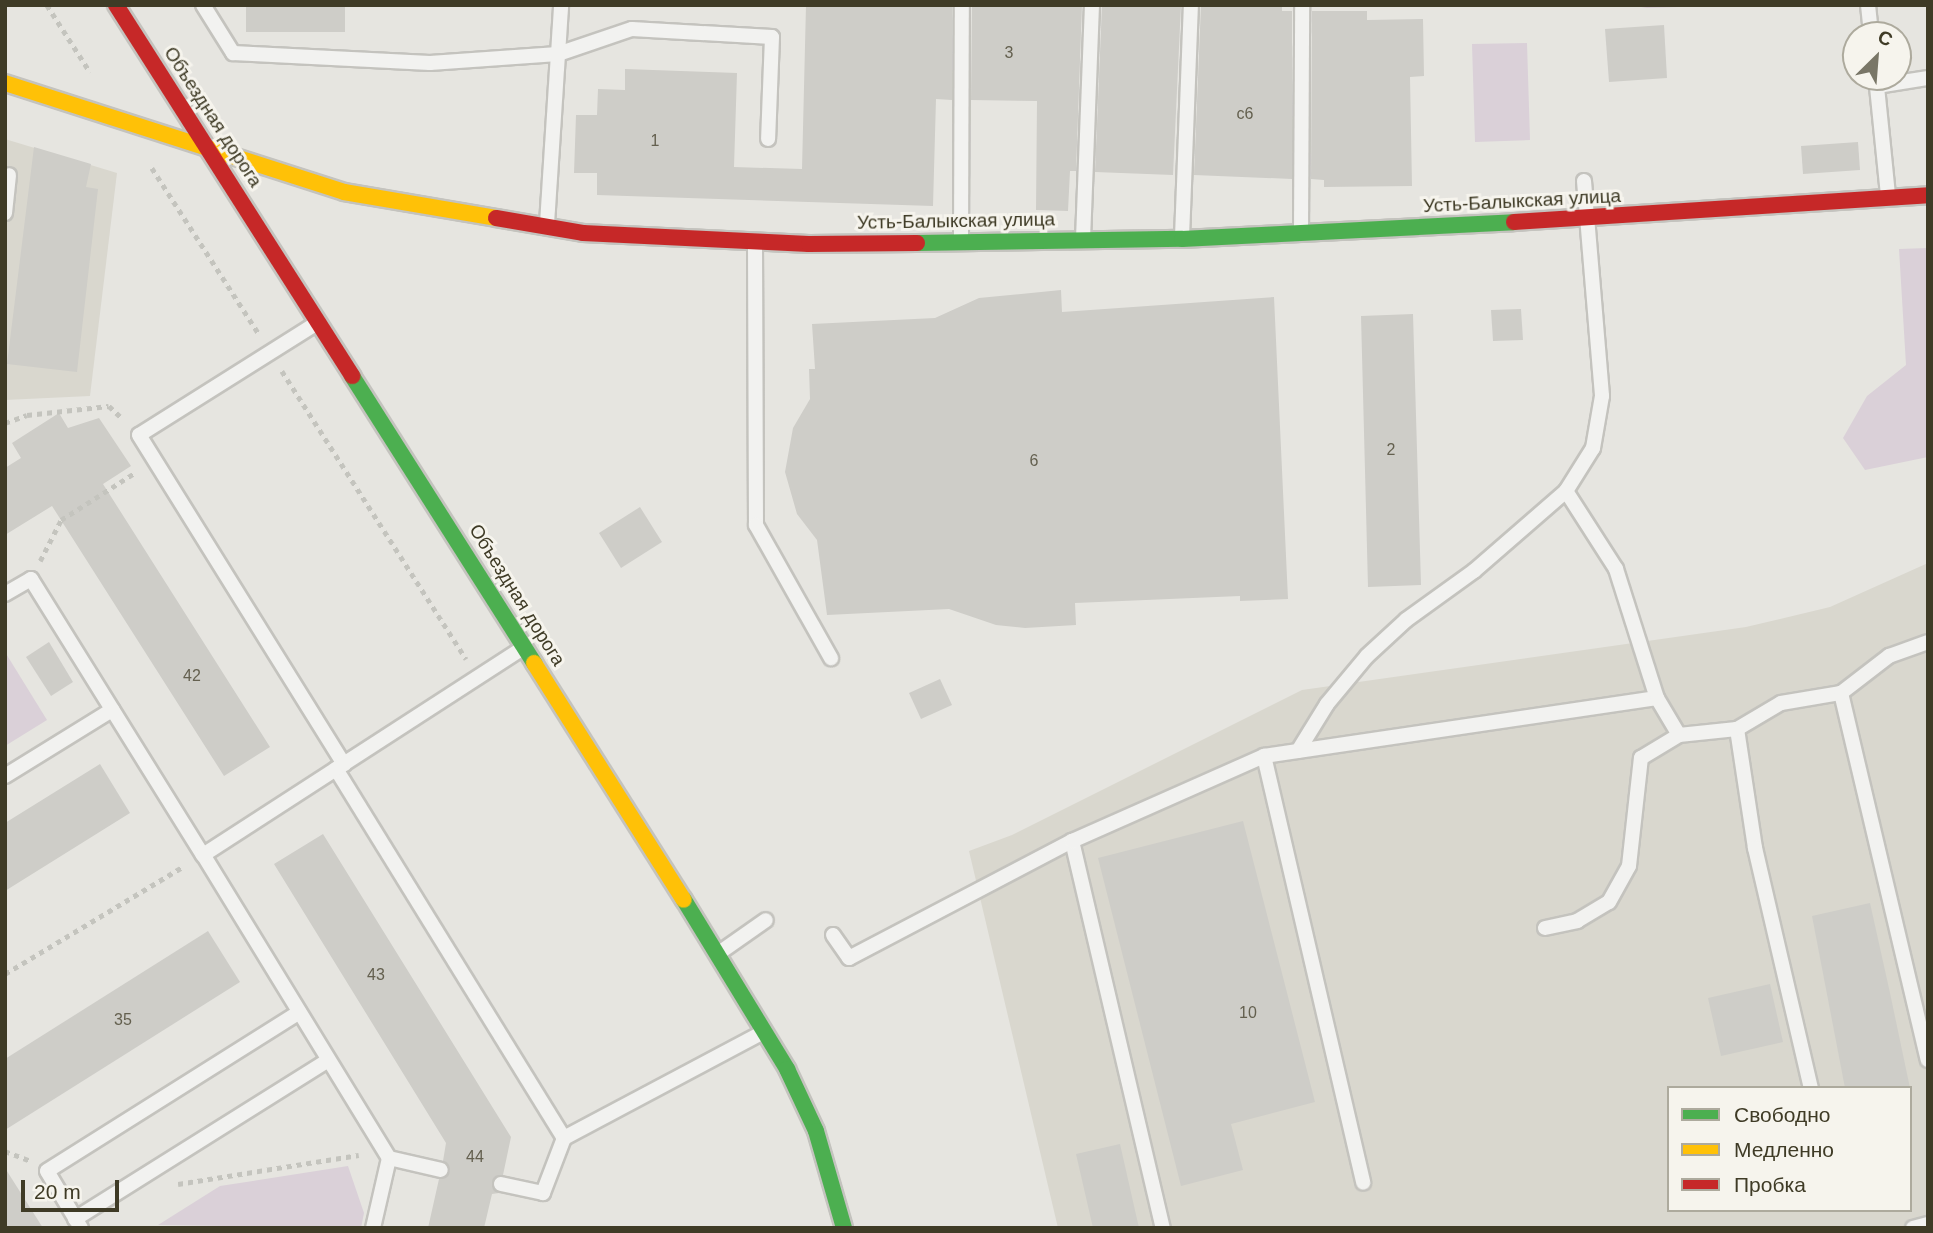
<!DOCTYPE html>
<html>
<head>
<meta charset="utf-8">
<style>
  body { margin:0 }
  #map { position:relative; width:1933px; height:1233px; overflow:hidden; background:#e6e5e0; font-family:Helvetica,sans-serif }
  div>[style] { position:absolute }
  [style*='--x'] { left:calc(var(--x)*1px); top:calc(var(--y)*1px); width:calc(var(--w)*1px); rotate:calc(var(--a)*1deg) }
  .built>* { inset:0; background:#d9d7ce }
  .green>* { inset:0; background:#dad0d8 }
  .building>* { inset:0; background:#cecdc8 }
  .path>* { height:4.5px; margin-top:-2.25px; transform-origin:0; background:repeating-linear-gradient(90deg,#c4c4be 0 5px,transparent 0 10px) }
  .roads { filter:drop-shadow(2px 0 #c4c3be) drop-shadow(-2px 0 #c4c3be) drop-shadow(0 2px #c4c3be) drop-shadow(0 -2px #c4c3be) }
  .lane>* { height:14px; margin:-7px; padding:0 7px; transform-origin:7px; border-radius:7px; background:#f2f2f0 }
  .fast>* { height:16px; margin:-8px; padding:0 8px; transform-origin:8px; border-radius:8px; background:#4caf50 }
  .slow>* { height:16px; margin:-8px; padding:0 8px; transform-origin:8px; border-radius:8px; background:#ffc107 }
  .jam>* { height:16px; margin:-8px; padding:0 8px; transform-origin:8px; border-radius:8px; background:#c62828 }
  span { translate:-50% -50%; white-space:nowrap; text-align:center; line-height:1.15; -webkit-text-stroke:6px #f6f4ed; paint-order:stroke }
  .number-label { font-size:16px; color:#64604f }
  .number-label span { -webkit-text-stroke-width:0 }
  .street-label { font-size:19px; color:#3f3b26 }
  .frame { position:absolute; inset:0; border:7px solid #3f3b26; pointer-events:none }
  .legend { position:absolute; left:1667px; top:1086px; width:245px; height:126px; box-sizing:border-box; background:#f6f4ed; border:2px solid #adaa9d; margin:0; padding:9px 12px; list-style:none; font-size:21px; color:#3f3b26 }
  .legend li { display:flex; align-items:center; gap:14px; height:35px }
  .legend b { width:35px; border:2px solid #adaa9d }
  .north { position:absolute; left:1842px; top:21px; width:70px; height:70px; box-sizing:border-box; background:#f6f4ed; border:2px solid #adaa9d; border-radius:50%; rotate:25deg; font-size:19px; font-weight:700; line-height:28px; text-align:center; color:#3f3b26 }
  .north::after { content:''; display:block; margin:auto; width:24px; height:32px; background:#797667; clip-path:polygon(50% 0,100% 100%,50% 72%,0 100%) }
  .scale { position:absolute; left:21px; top:1180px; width:98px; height:32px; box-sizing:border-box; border:4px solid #3f3b26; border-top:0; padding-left:9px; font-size:21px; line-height:24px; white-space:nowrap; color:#3f3b26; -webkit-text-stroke:5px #f6f4ed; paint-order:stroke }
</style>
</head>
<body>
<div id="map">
  <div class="built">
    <i style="clip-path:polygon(5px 139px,117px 173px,90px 396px,5px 400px)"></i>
    <i style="clip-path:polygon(evenodd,1928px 563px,1928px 1228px,1058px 1228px,969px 851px,1012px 835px,1302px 690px,1746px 627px,1830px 607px,1928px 563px,1669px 1088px,1910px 1088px,1910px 1210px,1669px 1210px,1669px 1088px)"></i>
  </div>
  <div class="green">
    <i style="clip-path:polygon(1629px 5px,1743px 5px,1647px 8px)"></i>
    <i style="clip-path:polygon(1527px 43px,1530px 140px,1475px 142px,1472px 44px)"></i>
    <i style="clip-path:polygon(1928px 248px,1928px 457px,1865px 470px,1843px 438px,1867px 396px,1906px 365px,1899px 249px)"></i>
    <i style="clip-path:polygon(5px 652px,47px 720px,5px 746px)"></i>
    <i style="clip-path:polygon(348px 1166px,364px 1213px,361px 1228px,158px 1225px,220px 1186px)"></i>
  </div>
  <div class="building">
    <i style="clip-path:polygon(246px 5px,345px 5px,345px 32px,246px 32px)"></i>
    <i style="clip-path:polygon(806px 5px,952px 5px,952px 100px,936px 99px,933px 206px,597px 195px,597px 173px,574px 173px,576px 115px,597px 115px,598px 89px,625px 90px,625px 69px,737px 73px,734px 167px,802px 169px)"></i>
    <i style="clip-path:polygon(972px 5px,1082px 5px,1076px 171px,1070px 171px,1068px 211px,1036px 210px,1037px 101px,971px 100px)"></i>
    <i style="clip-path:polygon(1102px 5px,1181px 5px,1173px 175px,1095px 172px)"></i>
    <i style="clip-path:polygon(1201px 5px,1282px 5px,1282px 11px,1292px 11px,1292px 179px,1194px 175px)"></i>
    <i style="clip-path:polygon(1312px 11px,1367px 11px,1367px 20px,1423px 19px,1424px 76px,1410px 77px,1412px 186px,1324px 187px,1324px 180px,1311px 179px)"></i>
    <i style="clip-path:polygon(1664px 25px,1667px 78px,1609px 82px,1605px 29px)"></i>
    <i style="clip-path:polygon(1858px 142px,1860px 170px,1803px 174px,1801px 146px)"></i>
    <i style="clip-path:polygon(34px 147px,91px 164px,86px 187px,98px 189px,77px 372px,7px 364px)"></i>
    <i style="clip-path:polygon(1061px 290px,1062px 312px,1274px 297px,1288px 599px,1240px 601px,1240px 596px,1075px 603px,1076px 625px,1025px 628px,996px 625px,949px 609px,827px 615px,817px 540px,797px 514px,785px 472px,793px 428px,810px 399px,809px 369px,815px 369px,812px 324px,935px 318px,979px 298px)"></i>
    <i style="clip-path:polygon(1521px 309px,1523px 340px,1493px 341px,1491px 310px)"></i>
    <i style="clip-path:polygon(1413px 314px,1421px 585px,1368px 587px,1361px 316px)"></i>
    <i style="clip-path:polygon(59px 413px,68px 428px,99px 418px,131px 466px,103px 484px,270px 747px,224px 776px,52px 506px,5px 535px,5px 468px,21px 458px,12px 443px)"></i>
    <i style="clip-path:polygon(640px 507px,662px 542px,621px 568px,599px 533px)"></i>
    <i style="clip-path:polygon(49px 642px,73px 682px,51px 696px,26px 657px)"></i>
    <i style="clip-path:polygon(940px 679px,952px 705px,921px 719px,909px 693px)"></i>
    <i style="clip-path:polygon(100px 764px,130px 813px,5px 891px,5px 823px)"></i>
    <i style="clip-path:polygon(1243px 821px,1315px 1102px,1231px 1124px,1243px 1170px,1181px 1186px,1098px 858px)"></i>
    <i style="clip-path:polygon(323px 834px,511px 1137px,503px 1175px,492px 1181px,499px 1193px,492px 1194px,484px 1228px,428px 1228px,439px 1179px,450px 1171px,443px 1161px,446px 1143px,274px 864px)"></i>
    <i style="clip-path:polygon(1870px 903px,1890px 993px,1910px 1088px,1845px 1088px,1812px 916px)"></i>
    <i style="clip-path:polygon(208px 931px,240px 982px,5px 1130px,5px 1059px)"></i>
    <i style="clip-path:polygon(1770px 984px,1783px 1042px,1721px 1056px,1708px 998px)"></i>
    <i style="clip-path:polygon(1120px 1144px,1139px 1228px,1093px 1228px,1076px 1154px)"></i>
    <i style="clip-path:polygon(5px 1168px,43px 1228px,5px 1228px)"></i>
  </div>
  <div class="path">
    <i style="--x:47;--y:5;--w:80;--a:57.3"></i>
    <i style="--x:152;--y:168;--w:197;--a:57.2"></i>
    <i style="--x:282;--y:371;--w:342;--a:57.4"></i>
    <i style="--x:5;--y:423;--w:23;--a:-20"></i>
    <i style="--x:27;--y:415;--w:82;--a:-6.3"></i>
    <i style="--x:109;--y:406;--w:19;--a:43"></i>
    <i style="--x:40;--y:561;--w:46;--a:-62.9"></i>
    <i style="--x:61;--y:520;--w:89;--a:-32.6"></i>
    <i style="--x:5;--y:974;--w:209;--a:-31.1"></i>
    <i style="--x:5;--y:1151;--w:26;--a:21"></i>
    <i style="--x:178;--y:1184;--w:183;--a:-9.1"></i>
  </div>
  <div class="roads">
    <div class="lane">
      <i style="--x:203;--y:5;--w:57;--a:58"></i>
      <i style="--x:233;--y:53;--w:197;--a:2.9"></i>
      <i style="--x:430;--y:63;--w:128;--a:-4"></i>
      <i style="--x:558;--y:54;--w:78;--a:-18.7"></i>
      <i style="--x:632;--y:29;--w:140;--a:3.3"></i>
      <i style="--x:772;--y:37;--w:102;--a:92.2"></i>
      <i style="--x:1868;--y:5;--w:30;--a:84"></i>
      <i style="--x:1876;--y:77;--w:120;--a:84.2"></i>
      <i style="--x:1877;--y:86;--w:52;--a:-8.9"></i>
      <i style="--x:1584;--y:181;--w:216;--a:85.2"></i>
      <i style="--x:1602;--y:396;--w:53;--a:99.8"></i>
      <i style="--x:1593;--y:448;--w:51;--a:122.1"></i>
      <i style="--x:1566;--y:491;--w:93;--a:57.3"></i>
      <i style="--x:1616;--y:569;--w:135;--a:72.4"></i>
      <i style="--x:5;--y:213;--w:38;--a:-84"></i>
      <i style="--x:547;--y:224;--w:219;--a:-86.3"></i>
      <i style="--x:1301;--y:231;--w:226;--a:-89.7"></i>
      <i style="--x:1182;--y:237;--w:232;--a:-87.8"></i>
      <i style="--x:1083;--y:239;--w:234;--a:-87.8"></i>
      <i style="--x:961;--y:242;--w:237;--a:-89.8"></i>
      <i style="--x:755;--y:243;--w:282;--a:89.8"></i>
      <i style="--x:756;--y:525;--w:153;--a:60.6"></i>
      <i style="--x:317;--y:323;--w:210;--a:147.8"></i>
      <i style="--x:139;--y:435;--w:388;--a:58.1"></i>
      <i style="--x:5;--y:594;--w:30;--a:-30"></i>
      <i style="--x:31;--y:579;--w:325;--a:58.1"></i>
      <i style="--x:1841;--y:693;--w:377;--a:76.7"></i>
      <i style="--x:1737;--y:729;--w:120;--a:81.4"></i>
      <i style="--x:1755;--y:848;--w:246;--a:76.9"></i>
      <i style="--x:1298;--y:751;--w:55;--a:-58.3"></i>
      <i style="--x:1327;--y:704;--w:62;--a:-50.2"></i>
      <i style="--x:1367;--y:656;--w:53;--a:-42.7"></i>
      <i style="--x:1406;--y:620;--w:84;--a:-35.8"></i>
      <i style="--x:1474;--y:571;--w:122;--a:-41"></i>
      <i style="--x:1264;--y:756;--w:438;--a:76.9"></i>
      <i style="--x:336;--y:769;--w:434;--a:58.3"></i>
      <i style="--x:564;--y:1138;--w:59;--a:110.9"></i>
      <i style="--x:543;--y:1193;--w:43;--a:-167.9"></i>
      <i style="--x:5;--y:776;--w:126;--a:-31.7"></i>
      <i style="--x:1072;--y:841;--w:398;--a:76.8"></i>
      <i style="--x:1545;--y:928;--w:33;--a:-12"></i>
      <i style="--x:1577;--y:921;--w:37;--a:-31"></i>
      <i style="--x:1609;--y:902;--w:41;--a:-60.9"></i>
      <i style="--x:1629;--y:866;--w:109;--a:-83.7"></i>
      <i style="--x:1641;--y:758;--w:44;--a:-31.2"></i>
      <i style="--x:1679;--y:735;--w:58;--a:-5.9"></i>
      <i style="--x:1737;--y:729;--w:51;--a:-30.6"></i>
      <i style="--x:1781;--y:703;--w:61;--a:-9.5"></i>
      <i style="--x:1841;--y:693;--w:61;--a:-37.6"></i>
      <i style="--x:1889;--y:656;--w:41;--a:-19.7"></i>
      <i style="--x:833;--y:935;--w:28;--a:55"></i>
      <i style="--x:849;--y:958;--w:252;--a:-27.7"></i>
      <i style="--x:1072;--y:841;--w:210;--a:-23.9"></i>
      <i style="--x:1264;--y:756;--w:397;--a:-8.4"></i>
      <i style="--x:1657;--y:698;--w:43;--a:59.3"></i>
      <i style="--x:719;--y:953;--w:57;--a:-35.1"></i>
      <i style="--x:564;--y:1138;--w:225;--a:-28"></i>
      <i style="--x:389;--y:1158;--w:53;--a:13"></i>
      <i style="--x:75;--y:1219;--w:299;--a:-32.1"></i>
      <i style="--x:81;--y:1228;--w:66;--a:-120.8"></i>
      <i style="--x:47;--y:1171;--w:298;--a:-32.2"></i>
      <i style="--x:373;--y:1228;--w:72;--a:-77.1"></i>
      <i style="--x:389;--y:1158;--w:356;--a:-121.5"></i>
      <i style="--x:203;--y:855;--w:382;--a:-32.9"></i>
      <i style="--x:1913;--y:1228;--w:16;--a:-15"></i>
    </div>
    <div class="fast">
      <i style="--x:917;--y:243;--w:265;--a:-0.9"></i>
      <i style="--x:1182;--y:239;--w:332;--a:-2.9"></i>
      <i style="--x:352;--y:376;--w:340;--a:57.6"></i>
      <i style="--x:684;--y:900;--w:198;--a:58.6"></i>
      <i style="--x:787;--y:1069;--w:68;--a:64.9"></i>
      <i style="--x:816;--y:1131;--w:101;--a:73.9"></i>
    </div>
    <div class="slow">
      <i style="--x:5;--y:83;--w:356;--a:17.8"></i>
      <i style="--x:344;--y:192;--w:154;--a:9.7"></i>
      <i style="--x:534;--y:663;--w:280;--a:57.7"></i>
    </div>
    <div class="jam">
      <i style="--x:116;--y:5;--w:440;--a:57.5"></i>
      <i style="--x:496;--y:218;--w:88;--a:9.8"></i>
      <i style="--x:583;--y:233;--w:226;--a:2.8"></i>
      <i style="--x:809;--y:244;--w:108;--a:-0.5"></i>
      <i style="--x:1514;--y:222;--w:415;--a:-3.7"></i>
    </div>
  </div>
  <div class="number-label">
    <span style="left:1009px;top:53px">3</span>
    <span style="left:1245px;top:114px">с6</span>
    <span style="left:655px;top:141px">1</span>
    <span style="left:1391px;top:450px">2</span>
    <span style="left:1034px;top:461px">6</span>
    <span style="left:192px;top:676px">42</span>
    <span style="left:376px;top:975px">43</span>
    <span style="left:1248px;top:1013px">10</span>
    <span style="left:123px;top:1020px">35</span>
    <span style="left:475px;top:1157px">44</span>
  </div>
  <div class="street-label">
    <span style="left:213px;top:117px;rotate:57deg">Объездная дорога</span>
    <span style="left:1522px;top:201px;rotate:-3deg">Усть-Балыкская улица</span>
    <span style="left:956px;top:221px;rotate:-1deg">Усть-Балыкская улица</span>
    <span style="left:517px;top:595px;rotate:58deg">Объездная дорога</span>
  </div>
  <div class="frame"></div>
  <ul class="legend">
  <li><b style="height:9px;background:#4caf50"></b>Свободно</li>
  <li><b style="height:9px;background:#ffc107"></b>Медленно</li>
  <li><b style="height:9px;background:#c62828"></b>Пробка</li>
  </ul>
  <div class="north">С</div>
  <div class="scale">20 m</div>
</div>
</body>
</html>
